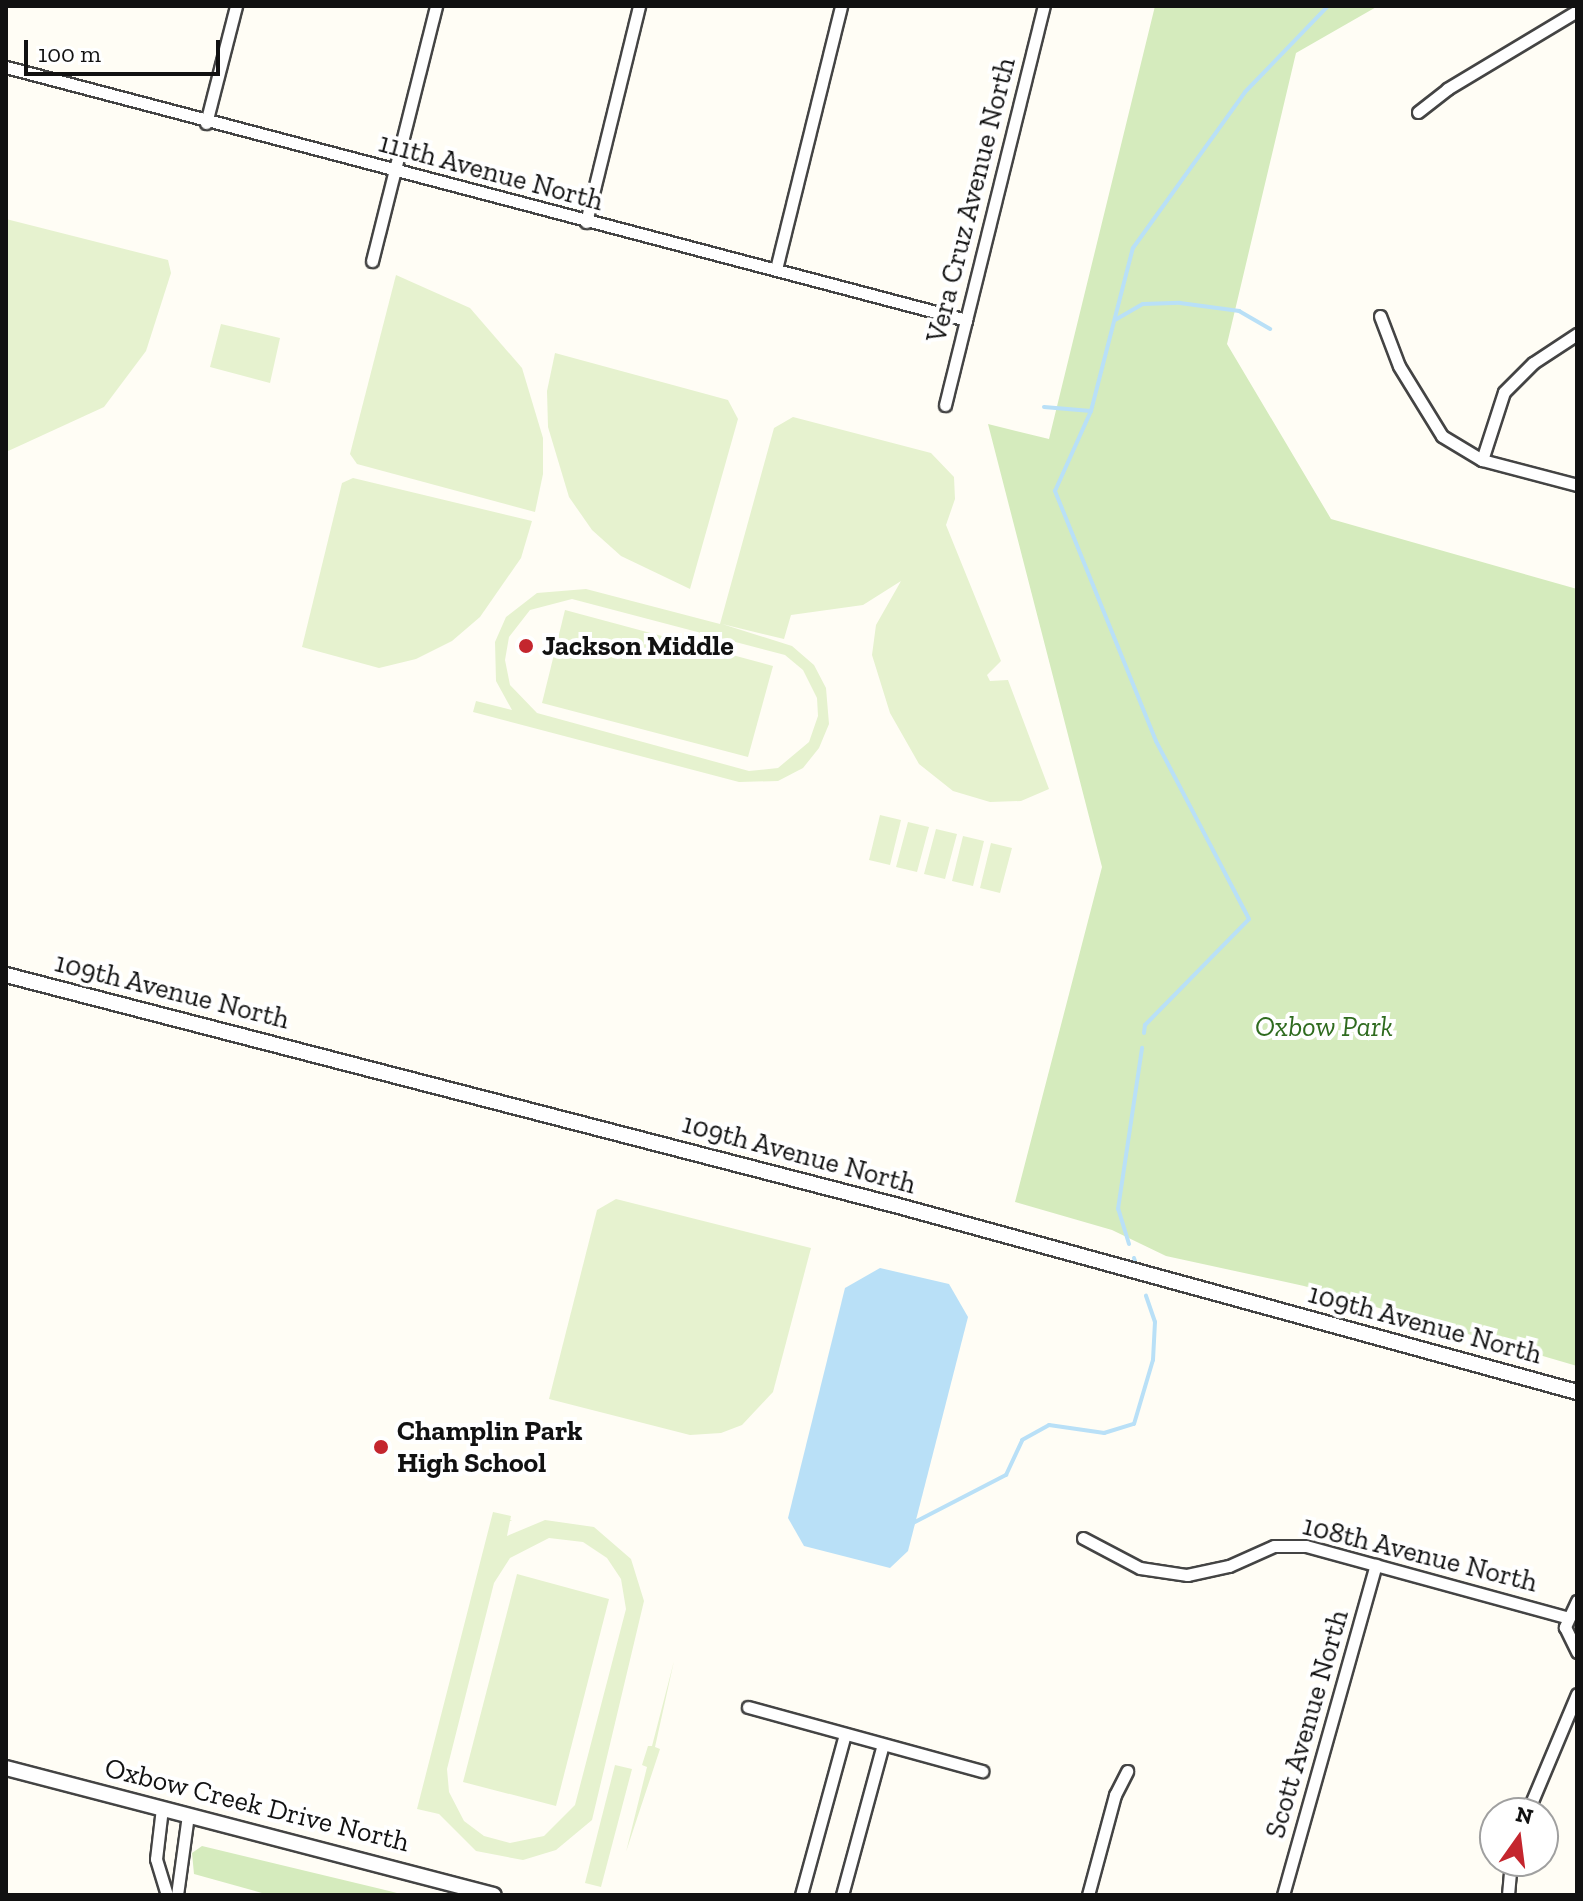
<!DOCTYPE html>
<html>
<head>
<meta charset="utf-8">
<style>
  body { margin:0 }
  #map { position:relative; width:1583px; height:1901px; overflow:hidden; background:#fffdf5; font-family:"Zilla Slab",serif }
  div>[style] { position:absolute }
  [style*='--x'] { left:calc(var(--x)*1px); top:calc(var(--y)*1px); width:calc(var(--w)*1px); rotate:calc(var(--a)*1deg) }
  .green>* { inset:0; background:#d5ebbd }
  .pitch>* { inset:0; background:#e6f2cf }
  .water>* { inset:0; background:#b9e0f7 }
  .stream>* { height:4px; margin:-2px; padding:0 2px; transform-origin:2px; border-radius:2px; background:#b9e0f7 }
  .roads { filter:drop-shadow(2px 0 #444) drop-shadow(-2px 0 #444) drop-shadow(0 2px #444) drop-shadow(0 -2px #444) }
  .minor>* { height:11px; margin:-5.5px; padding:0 5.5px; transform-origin:5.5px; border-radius:5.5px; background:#fff }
  .tertiary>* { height:14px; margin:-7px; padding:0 7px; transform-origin:7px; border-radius:7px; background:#fff }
  .dots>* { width:22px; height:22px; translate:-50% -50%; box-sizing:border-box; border:4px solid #fff; border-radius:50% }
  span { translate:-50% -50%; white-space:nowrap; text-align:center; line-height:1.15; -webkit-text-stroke:8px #fff; paint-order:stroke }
  .street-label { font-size:28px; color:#111 }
  .poi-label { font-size:28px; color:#111; font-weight:700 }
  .left { translate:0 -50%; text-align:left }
  .park-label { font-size:28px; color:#2f6b1f; font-style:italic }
  .frame { position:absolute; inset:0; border:8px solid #111; pointer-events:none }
  .north { position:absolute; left:1479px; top:1797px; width:80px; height:80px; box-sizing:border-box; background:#fff; border:2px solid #a0a0a0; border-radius:50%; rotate:14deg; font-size:22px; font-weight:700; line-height:32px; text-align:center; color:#111 }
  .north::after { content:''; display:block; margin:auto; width:28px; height:36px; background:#c4262e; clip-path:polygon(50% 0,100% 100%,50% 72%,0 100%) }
  .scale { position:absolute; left:24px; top:40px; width:196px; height:36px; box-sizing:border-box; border:4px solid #111; border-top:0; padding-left:10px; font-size:24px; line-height:28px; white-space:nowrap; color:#111; -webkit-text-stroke:6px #fff; paint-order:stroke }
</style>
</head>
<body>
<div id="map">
  <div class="green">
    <i style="clip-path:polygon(1155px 6px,1378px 6px,1296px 53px,1227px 344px,1331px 519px,1577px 589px,1577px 1366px,1304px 1286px,1166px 1256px,1112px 1230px,1015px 1202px,1102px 867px,988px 424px,1049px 439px)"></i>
    <i style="clip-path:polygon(202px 1846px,381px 1889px,405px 1895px,269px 1895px,194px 1874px,192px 1853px)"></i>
  </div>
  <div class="pitch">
    <i style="clip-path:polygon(6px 219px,168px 260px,171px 273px,146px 351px,104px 407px,6px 452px)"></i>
    <i style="clip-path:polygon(396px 275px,470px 308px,522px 368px,543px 438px,543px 474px,535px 512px,357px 464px,350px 454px)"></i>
    <i style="clip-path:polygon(221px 324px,280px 338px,270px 383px,210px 367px)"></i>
    <i style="clip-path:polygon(555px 353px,728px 400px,738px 419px,690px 589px,621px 556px,592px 530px,569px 497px,548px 427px,547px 391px)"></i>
    <i style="clip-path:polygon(evenodd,793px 417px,931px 453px,954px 477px,955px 499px,946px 525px,1001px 661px,987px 675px,990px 681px,1008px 680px,1049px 789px,1021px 801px,990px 802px,953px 791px,919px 764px,890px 713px,872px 655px,876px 625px,901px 581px,863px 605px,791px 615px,784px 639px,722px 624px,792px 646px,814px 665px,826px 688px,829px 724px,819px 748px,803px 768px,778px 781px,739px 782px,473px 712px,476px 701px,512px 710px,496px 681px,495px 642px,506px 617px,537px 593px,586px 589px,720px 624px,774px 428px,793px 417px,572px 599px,785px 655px,803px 670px,817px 698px,818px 716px,809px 742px,778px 768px,749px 771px,537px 713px,510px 685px,505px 660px,509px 637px,530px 610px,572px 599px)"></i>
    <i style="clip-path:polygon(353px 478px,532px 521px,521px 558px,480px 617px,452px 641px,416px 659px,379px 668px,302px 647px,342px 483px)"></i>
    <i style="clip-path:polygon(565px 610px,773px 666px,748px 757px,542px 703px)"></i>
    <i style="clip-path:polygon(880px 815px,901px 820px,890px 865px,869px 860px)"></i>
    <i style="clip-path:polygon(908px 822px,929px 827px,917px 872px,896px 867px)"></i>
    <i style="clip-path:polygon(936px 829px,957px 834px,945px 879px,924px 874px)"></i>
    <i style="clip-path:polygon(963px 836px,984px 841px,973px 886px,952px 881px)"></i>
    <i style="clip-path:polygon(991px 843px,1012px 848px,1000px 893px,980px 888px)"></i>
    <i style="clip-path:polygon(616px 1199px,811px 1248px,773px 1392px,742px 1425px,721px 1433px,690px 1435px,549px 1399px,597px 1210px)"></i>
    <i style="clip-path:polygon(evenodd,493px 1512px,511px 1516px,507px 1536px,545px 1520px,594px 1527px,631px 1559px,644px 1601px,592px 1820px,556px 1850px,523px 1860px,476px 1851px,439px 1814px,417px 1809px,493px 1512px,549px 1538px,583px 1542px,607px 1558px,621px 1579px,626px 1609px,575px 1805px,544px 1836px,510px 1843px,484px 1836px,464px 1821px,449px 1792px,447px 1769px,494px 1583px,510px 1558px,549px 1538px)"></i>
    <i style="clip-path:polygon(517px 1574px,609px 1599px,556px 1806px,463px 1782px)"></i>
    <i style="clip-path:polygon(674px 1661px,655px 1747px,660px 1749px,626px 1852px,647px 1767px,642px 1765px,648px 1746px,652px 1746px)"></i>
    <i style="clip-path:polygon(615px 1765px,632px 1769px,601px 1887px,585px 1883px)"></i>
  </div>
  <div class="water">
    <i style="clip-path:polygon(880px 1268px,949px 1284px,968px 1317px,908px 1551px,890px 1568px,804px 1546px,788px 1518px,845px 1288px)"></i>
  </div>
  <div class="stream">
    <i style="--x:1115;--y:320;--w:32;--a:-30"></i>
    <i style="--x:1143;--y:304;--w:37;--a:-2"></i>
    <i style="--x:1180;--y:303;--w:60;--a:7.7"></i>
    <i style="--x:1239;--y:311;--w:36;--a:30"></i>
    <i style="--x:1044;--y:407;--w:47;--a:4.9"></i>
    <i style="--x:1144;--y:1033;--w:8;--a:-83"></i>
    <i style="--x:1145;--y:1025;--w:148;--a:-45.5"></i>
    <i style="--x:1249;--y:919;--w:201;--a:-117.6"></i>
    <i style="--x:1156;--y:741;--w:270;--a:-112"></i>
    <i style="--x:1055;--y:491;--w:88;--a:-65.8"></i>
    <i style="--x:1091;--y:411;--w:168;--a:-75.6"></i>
    <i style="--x:1133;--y:248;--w:192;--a:-54.3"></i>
    <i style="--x:1245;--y:92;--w:120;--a:-46"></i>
    <i style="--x:1129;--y:1244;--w:37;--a:-107"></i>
    <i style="--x:1118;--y:1209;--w:163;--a:-81.5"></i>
    <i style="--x:1134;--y:1258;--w:3;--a:72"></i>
    <i style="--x:913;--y:1523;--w:105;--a:-27.3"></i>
    <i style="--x:1006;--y:1475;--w:38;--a:-65"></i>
    <i style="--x:1022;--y:1440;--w:31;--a:-29"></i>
    <i style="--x:1049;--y:1425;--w:56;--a:8.3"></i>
    <i style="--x:1104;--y:1433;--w:31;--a:-17"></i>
    <i style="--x:1134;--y:1424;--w:67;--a:-73.5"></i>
    <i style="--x:1153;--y:1360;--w:38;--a:-87"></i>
    <i style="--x:1155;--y:1322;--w:28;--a:-109"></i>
  </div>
  <div class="roads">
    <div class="minor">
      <i style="--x:6;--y:67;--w:993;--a:14.76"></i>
      <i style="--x:1418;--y:112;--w:37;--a:-38"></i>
      <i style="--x:1447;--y:89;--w:152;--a:-31"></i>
      <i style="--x:206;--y:123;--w:121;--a:-75.6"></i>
      <i style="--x:586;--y:222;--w:222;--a:-76.2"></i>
      <i style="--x:372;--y:261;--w:263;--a:-75.9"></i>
      <i style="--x:776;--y:269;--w:271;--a:-76.1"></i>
      <i style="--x:1380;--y:316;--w:53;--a:69.2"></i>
      <i style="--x:1399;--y:366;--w:82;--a:58.4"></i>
      <i style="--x:1442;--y:436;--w:47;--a:31"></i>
      <i style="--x:1482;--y:460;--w:98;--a:14.7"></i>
      <i style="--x:945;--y:405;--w:411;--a:-76.1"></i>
      <i style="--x:1482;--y:460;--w:71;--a:-72.1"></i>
      <i style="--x:1504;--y:392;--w:41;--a:-45"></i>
      <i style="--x:1533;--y:363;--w:53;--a:-33.4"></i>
      <i style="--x:1083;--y:1538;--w:64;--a:27.8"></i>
      <i style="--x:1140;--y:1568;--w:48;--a:8.5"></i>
      <i style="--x:1187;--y:1575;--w:43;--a:-12.1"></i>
      <i style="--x:1229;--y:1566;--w:49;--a:-24"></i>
      <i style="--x:1274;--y:1546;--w:32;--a:0"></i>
      <i style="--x:1306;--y:1546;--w:270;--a:15.3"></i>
      <i style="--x:1577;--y:1601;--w:29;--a:115"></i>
      <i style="--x:1565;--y:1627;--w:28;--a:64"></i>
      <i style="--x:748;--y:1707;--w:243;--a:15.3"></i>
      <i style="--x:162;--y:1808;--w:51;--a:96.7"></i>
      <i style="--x:156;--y:1859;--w:38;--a:73"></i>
      <i style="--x:1527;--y:1813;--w:129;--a:-67.2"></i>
      <i style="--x:177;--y:1895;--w:81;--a:-82.2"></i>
      <i style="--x:801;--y:1895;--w:167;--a:-74.7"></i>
      <i style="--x:842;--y:1895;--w:156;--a:-74.8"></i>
      <i style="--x:1088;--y:1895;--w:104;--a:-74.9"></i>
      <i style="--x:1115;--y:1795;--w:27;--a:-63"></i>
      <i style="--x:1283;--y:1895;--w:343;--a:-74.3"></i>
      <i style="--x:1508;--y:1895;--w:34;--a:-85"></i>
    </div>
    <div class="tertiary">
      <i style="--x:6;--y:975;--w:918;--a:14.51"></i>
      <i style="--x:895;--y:1205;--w:707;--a:15.33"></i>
      <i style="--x:6;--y:1768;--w:504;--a:14.59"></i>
    </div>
  </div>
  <div class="dots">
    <i style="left:526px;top:646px;background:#c4262e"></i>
    <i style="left:381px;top:1447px;background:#c4262e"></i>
  </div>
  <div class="street-label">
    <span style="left:491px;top:172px;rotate:15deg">111th Avenue North</span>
    <span style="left:971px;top:200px;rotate:-76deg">Vera Cruz Avenue North</span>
    <span style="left:172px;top:991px;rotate:14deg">109th Avenue North</span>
    <span style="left:799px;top:1154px;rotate:15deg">109th Avenue North</span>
    <span style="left:1425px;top:1324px;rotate:15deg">109th Avenue North</span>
    <span style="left:1420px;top:1554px;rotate:14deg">108th Avenue North</span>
    <span style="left:1307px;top:1724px;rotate:-74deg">Scott Avenue North</span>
    <span style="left:257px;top:1805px;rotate:14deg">Oxbow Creek Drive North</span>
  </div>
  <div class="poi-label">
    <span class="left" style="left:542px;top:646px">Jackson Middle</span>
    <span class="left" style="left:397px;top:1447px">Champlin Park<br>High School</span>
  </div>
  <div class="park-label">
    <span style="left:1324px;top:1027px">Oxbow Park</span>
  </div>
  <div class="frame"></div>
  <div class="north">N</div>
  <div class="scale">100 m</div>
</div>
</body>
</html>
